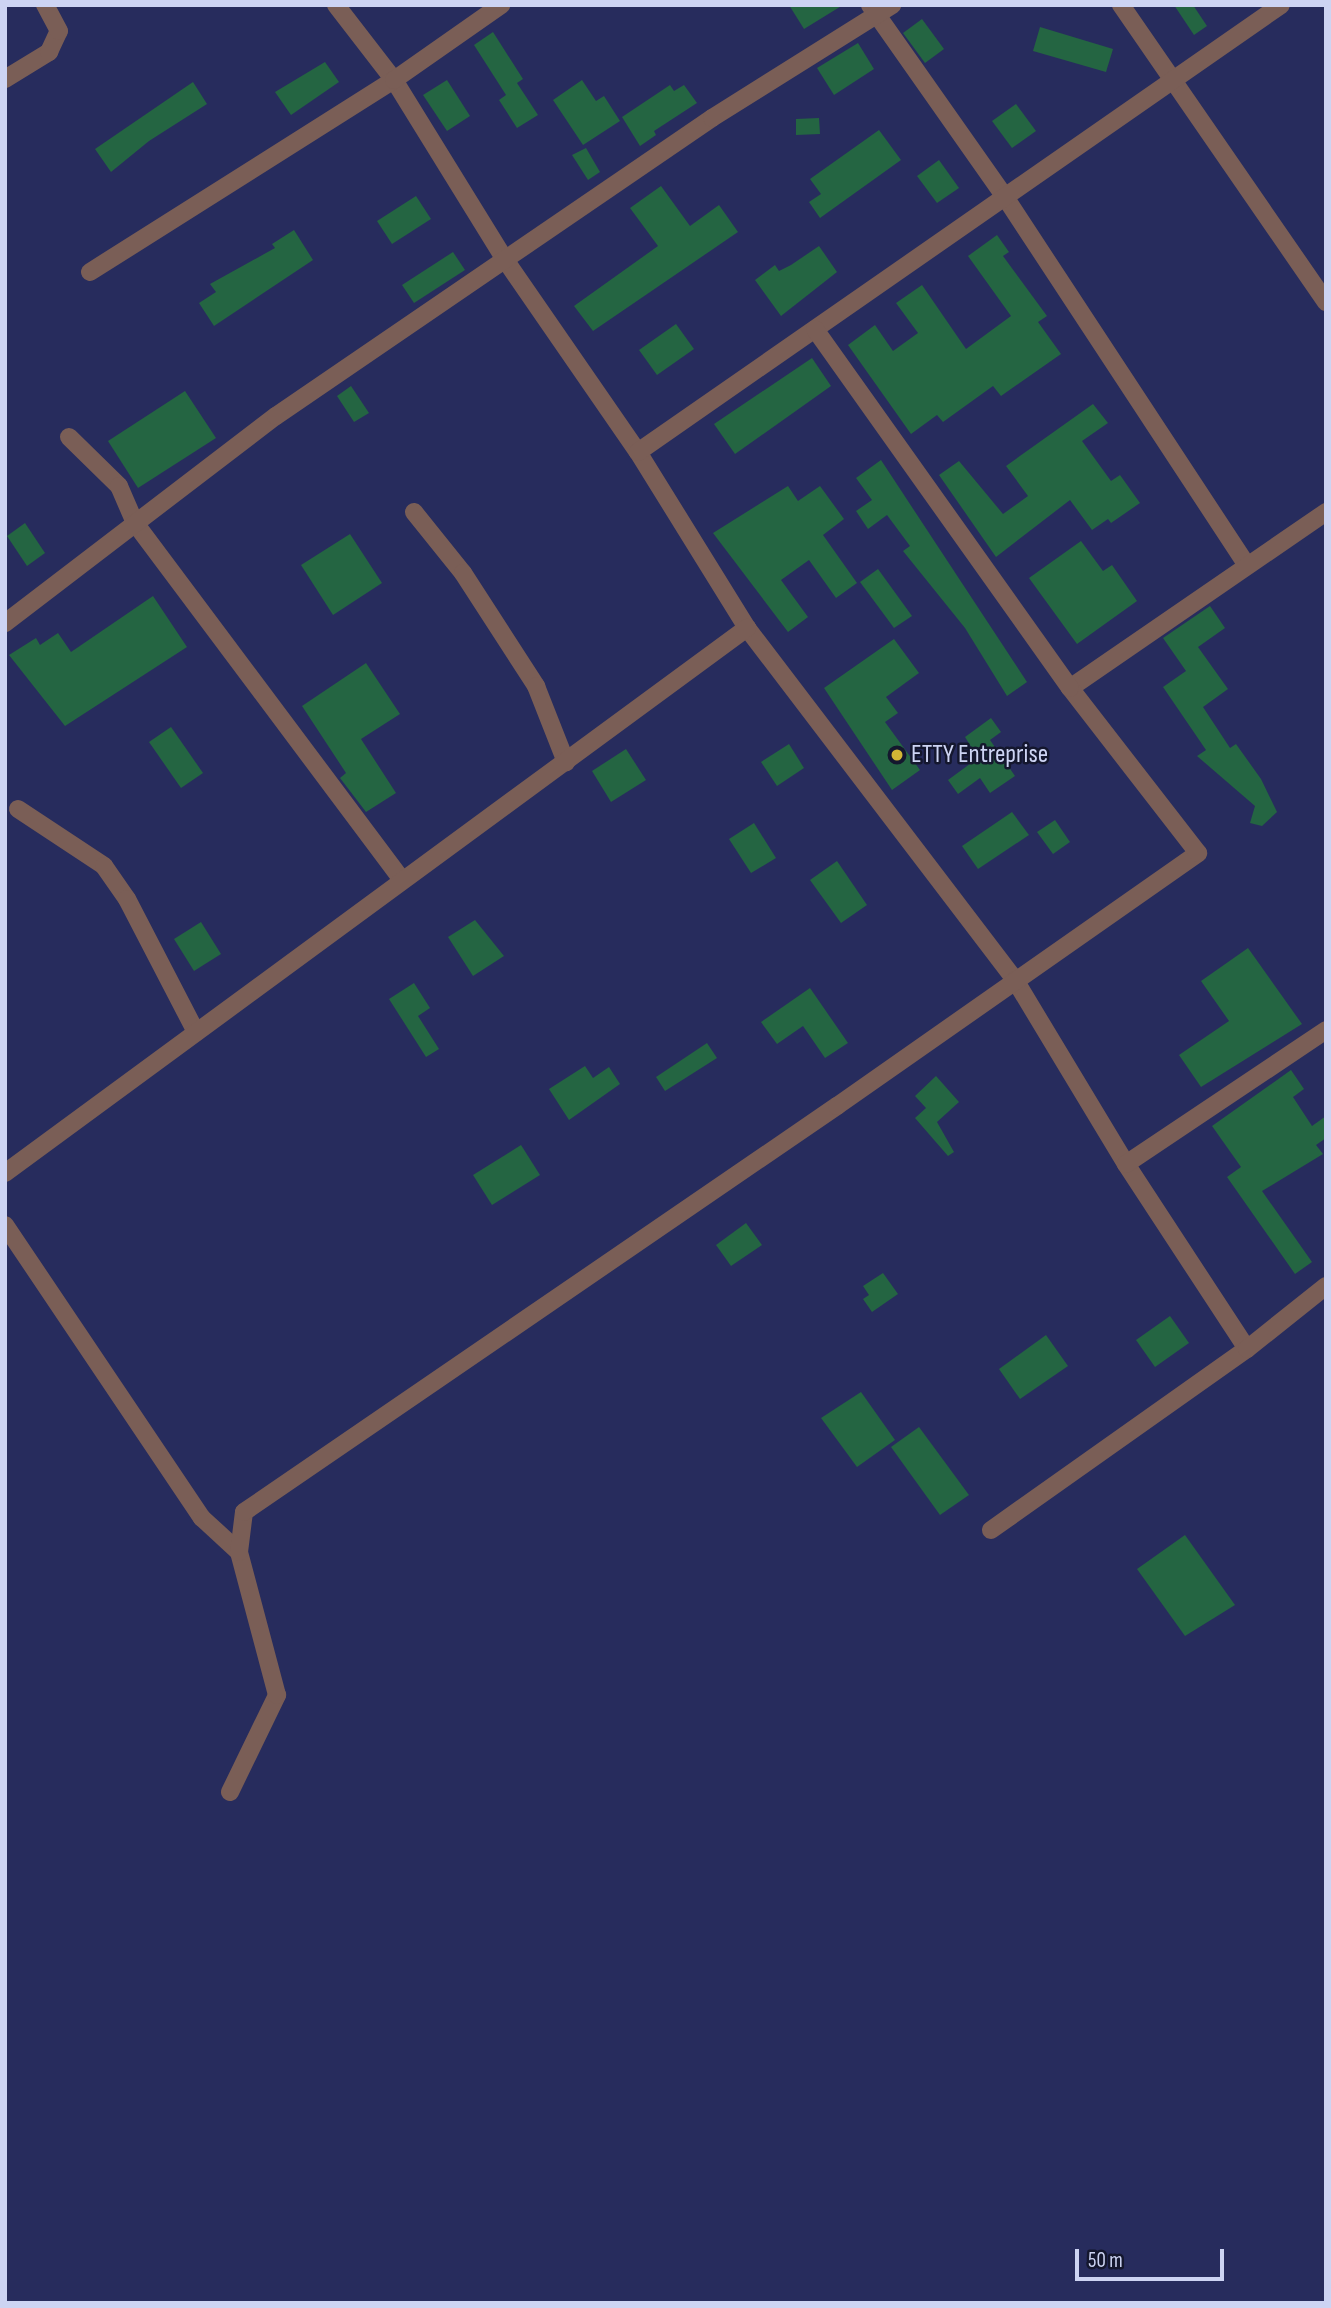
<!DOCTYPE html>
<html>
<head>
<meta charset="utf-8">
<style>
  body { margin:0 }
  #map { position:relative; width:1331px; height:2308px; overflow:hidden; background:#272c5d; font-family:"Sofia Sans Condensed",sans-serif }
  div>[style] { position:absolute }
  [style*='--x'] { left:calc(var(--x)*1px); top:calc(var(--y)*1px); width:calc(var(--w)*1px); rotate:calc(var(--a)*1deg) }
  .building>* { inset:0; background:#246542 }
  .minor>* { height:18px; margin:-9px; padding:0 9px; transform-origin:9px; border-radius:9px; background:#7a5e56 }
  .dots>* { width:19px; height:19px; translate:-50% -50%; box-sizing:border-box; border:4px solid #14172e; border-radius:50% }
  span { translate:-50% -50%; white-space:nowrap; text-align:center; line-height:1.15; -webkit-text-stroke:5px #14172e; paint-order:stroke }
  .poi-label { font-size:26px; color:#cdd4f3 }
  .left { translate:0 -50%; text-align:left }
  .frame { position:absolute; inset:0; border:7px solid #cdd4f3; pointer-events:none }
  .scale { position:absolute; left:1075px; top:2249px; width:149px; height:32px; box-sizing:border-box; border:4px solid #cdd4f3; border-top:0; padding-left:9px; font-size:21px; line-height:24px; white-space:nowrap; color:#cdd4f3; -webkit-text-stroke:5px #14172e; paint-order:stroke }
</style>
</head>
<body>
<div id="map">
  <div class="building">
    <i style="clip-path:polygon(789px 5px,843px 5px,804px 29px)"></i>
    <i style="clip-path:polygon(1174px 5px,1193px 5px,1207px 26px,1194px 35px)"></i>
    <i style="clip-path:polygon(922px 19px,944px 49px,925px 63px,903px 33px)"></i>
    <i style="clip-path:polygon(1040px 27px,1113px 49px,1106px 72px,1033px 51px)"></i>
    <i style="clip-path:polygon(493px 32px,523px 79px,517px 83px,538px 115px,517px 128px,499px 100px,506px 95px,474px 45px)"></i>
    <i style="clip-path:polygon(858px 43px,874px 69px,834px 95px,817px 68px)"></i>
    <i style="clip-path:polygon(325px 62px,339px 82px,291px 115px,275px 92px)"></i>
    <i style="clip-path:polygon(447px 80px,470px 116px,447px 131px,423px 95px)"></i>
    <i style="clip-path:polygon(582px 80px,596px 101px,604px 96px,620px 121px,583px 145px,553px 100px)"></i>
    <i style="clip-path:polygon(193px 82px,207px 104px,149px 141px,111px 172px,95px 149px)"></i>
    <i style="clip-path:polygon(670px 85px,674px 91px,684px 85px,697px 103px,654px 131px,656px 135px,640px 146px,622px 117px)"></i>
    <i style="clip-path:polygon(1016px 104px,1036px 131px,1012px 148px,992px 121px)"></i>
    <i style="clip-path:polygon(819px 118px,820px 134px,796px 135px,796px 119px)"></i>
    <i style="clip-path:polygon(879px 130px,901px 160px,820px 218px,809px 202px,821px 194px,810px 179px)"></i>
    <i style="clip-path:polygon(586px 148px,600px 172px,588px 180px,572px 155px)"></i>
    <i style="clip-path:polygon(939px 160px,959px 188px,937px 203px,917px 176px)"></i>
    <i style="clip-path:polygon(661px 186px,690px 226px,719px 205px,738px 232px,593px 331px,574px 306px,658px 246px,630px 208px)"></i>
    <i style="clip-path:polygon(416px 196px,431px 219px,392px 244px,377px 221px)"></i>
    <i style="clip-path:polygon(294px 230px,313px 260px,214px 326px,199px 303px,216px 292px,210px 284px,275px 248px,272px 244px)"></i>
    <i style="clip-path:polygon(997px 235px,1009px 252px,1003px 256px,1047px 316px,1038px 322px,1061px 354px,1001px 396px,993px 386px,943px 422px,937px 415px,911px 434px,848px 345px,875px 325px,893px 351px,918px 333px,896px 303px,922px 285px,966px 349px,1011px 316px,968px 256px)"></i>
    <i style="clip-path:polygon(819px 246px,837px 272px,781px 316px,755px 280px,775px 265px,779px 271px,791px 265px)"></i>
    <i style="clip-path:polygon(453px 252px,465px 270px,414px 303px,402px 285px)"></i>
    <i style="clip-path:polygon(676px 324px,694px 349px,657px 375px,639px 350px)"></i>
    <i style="clip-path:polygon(812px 358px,831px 386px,735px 454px,714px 424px)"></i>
    <i style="clip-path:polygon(351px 386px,369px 413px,354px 422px,337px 396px)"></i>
    <i style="clip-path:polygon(185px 391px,216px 438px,138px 488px,108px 441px)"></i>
    <i style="clip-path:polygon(1093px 404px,1108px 423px,1082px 441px,1111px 481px,1120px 475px,1140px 503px,1111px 523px,1108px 519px,1092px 530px,1070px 500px,996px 557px,939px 475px,959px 461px,1003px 514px,1028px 496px,1006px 466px)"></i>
    <i style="clip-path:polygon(881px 460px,1027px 682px,1007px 696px,965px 628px,903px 551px,910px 546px,887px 515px,868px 529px,856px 511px,872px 500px,856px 478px)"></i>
    <i style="clip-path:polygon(788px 486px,798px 501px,820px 486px,844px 519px,823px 535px,857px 583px,836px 598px,809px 560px,781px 580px,808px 617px,788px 632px,713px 533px)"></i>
    <i style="clip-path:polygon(25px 523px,45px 553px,27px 566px,7px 536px)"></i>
    <i style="clip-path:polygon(350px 534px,382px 583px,333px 615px,301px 565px)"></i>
    <i style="clip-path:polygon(1081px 541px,1103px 571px,1112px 565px,1137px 601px,1077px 644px,1029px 578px)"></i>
    <i style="clip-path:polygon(878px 569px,912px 616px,894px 628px,860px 582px)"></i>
    <i style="clip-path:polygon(153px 596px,187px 647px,65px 726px,9px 655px,36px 638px,40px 645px,58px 633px,71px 652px)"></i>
    <i style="clip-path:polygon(1210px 606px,1225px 628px,1198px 647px,1228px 689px,1203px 707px,1230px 748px,1236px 744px,1261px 779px,1277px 812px,1262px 826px,1250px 823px,1255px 806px,1197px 756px,1206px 750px,1163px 687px,1186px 671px,1163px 638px)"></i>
    <i style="clip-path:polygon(894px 639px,919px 673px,886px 697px,898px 713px,885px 722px,920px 770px,892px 790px,824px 688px)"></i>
    <i style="clip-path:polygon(366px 663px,400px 714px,361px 739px,396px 793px,366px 812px,340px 778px,346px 773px,302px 706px)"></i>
    <i style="clip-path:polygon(991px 718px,1001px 732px,990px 740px,1015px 776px,990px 793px,980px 778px,958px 794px,948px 780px,978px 758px,965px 737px)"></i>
    <i style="clip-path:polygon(171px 727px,203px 773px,181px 788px,149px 742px)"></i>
    <i style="clip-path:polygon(789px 744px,804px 768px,777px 786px,761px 762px)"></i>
    <i style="clip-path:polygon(626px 749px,646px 780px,611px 802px,592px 771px)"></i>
    <i style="clip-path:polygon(1012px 812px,1029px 835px,978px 869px,962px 846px)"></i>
    <i style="clip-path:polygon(1055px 820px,1070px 842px,1053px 854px,1037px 832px)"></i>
    <i style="clip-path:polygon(754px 823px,776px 858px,751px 873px,729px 839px)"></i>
    <i style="clip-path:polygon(837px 861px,867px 905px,841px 923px,810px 880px)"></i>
    <i style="clip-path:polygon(475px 920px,504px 956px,473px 976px,448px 937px)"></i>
    <i style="clip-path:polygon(201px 922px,221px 954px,194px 971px,174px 939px)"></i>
    <i style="clip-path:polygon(1248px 948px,1302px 1024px,1201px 1087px,1179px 1055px,1229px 1021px,1201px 981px)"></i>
    <i style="clip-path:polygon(414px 983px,430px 1008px,418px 1016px,439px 1049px,426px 1057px,389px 999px)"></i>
    <i style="clip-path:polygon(810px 988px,848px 1043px,825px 1058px,803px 1026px,777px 1044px,761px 1022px)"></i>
    <i style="clip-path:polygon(707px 1043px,717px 1058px,665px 1091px,656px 1077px)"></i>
    <i style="clip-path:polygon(585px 1066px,593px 1078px,609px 1067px,620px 1084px,569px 1120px,549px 1089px)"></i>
    <i style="clip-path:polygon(1291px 1070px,1304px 1089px,1293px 1097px,1312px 1126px,1326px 1116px,1326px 1138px,1316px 1145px,1323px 1154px,1262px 1191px,1312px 1262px,1295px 1274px,1227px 1177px,1241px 1167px,1212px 1126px)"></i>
    <i style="clip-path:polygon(936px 1076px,959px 1102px,937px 1122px,954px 1152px,948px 1156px,915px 1118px,926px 1108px,915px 1096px)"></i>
    <i style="clip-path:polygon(521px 1145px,540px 1175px,492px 1205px,473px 1175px)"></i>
    <i style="clip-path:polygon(746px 1223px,762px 1245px,731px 1266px,716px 1245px)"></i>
    <i style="clip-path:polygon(883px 1273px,898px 1294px,872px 1312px,863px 1299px,869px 1295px,863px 1286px)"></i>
    <i style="clip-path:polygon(1170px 1316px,1189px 1343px,1155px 1367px,1136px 1340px)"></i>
    <i style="clip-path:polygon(1046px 1335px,1068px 1366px,1020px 1399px,999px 1369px)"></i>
    <i style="clip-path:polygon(861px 1392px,895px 1440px,857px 1467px,821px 1418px)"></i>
    <i style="clip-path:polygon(919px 1427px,969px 1495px,940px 1515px,891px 1447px)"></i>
    <i style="clip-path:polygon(1185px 1535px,1235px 1605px,1185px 1636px,1137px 1569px)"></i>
  </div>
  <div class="minor">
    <i style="--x:336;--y:5;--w:95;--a:52.3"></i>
    <i style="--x:394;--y:80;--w:213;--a:58.3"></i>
    <i style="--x:506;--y:261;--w:232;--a:55.4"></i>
    <i style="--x:638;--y:452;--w:207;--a:58.2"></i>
    <i style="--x:747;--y:628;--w:442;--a:52.7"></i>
    <i style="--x:1015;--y:980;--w:215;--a:58.9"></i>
    <i style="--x:1126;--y:1164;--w:221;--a:56.8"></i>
    <i style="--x:870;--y:5;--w:235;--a:54.9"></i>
    <i style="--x:1005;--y:197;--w:440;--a:56.7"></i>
    <i style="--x:1121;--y:5;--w:361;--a:55.4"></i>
    <i style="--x:5;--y:79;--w:52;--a:-31.5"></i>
    <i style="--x:49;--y:52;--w:23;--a:-65"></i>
    <i style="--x:59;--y:31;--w:30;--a:-118"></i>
    <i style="--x:90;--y:272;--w:360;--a:-32.3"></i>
    <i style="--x:394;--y:80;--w:131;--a:-35"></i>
    <i style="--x:69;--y:437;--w:70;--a:44.4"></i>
    <i style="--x:119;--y:486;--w:40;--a:66.6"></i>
    <i style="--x:135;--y:523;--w:446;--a:53.2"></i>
    <i style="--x:638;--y:452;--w:783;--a:-34.81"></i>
    <i style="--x:414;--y:512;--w:78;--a:51.2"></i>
    <i style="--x:463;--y:573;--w:135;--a:57.1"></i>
    <i style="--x:536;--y:686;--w:82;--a:68.5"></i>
    <i style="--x:5;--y:623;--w:341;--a:-37.4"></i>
    <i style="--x:276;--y:416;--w:528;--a:-34.35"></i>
    <i style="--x:712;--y:118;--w:213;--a:-32.1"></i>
    <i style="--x:1070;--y:688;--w:311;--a:-34.5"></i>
    <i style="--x:18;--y:809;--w:103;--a:33.5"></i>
    <i style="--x:104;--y:866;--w:40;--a:55.1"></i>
    <i style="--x:127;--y:899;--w:150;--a:62.6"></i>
    <i style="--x:1126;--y:1164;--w:241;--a:-33.8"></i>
    <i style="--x:5;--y:1173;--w:921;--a:-36.3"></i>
    <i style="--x:5;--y:1225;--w:353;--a:56.1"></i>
    <i style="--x:202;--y:1518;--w:50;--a:42.6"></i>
    <i style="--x:991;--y:1530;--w:314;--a:-35.3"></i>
    <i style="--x:1247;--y:1349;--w:101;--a:-38.6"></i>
    <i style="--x:230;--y:1792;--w:108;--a:-64.1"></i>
    <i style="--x:277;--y:1695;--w:148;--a:-104.9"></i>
    <i style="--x:239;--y:1552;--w:40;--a:-82.9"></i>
    <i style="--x:244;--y:1512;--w:719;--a:-34.4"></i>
    <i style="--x:837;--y:1106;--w:441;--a:-35"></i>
    <i style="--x:1198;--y:853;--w:209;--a:-127.8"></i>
    <i style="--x:1070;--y:688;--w:440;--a:-125.4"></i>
  </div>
  <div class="dots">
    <i style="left:897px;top:755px;background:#d2b635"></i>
  </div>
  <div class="poi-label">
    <span class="left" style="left:911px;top:755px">ETTY Entreprise</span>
  </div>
  <div class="frame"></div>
  <div class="scale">50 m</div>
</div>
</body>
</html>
